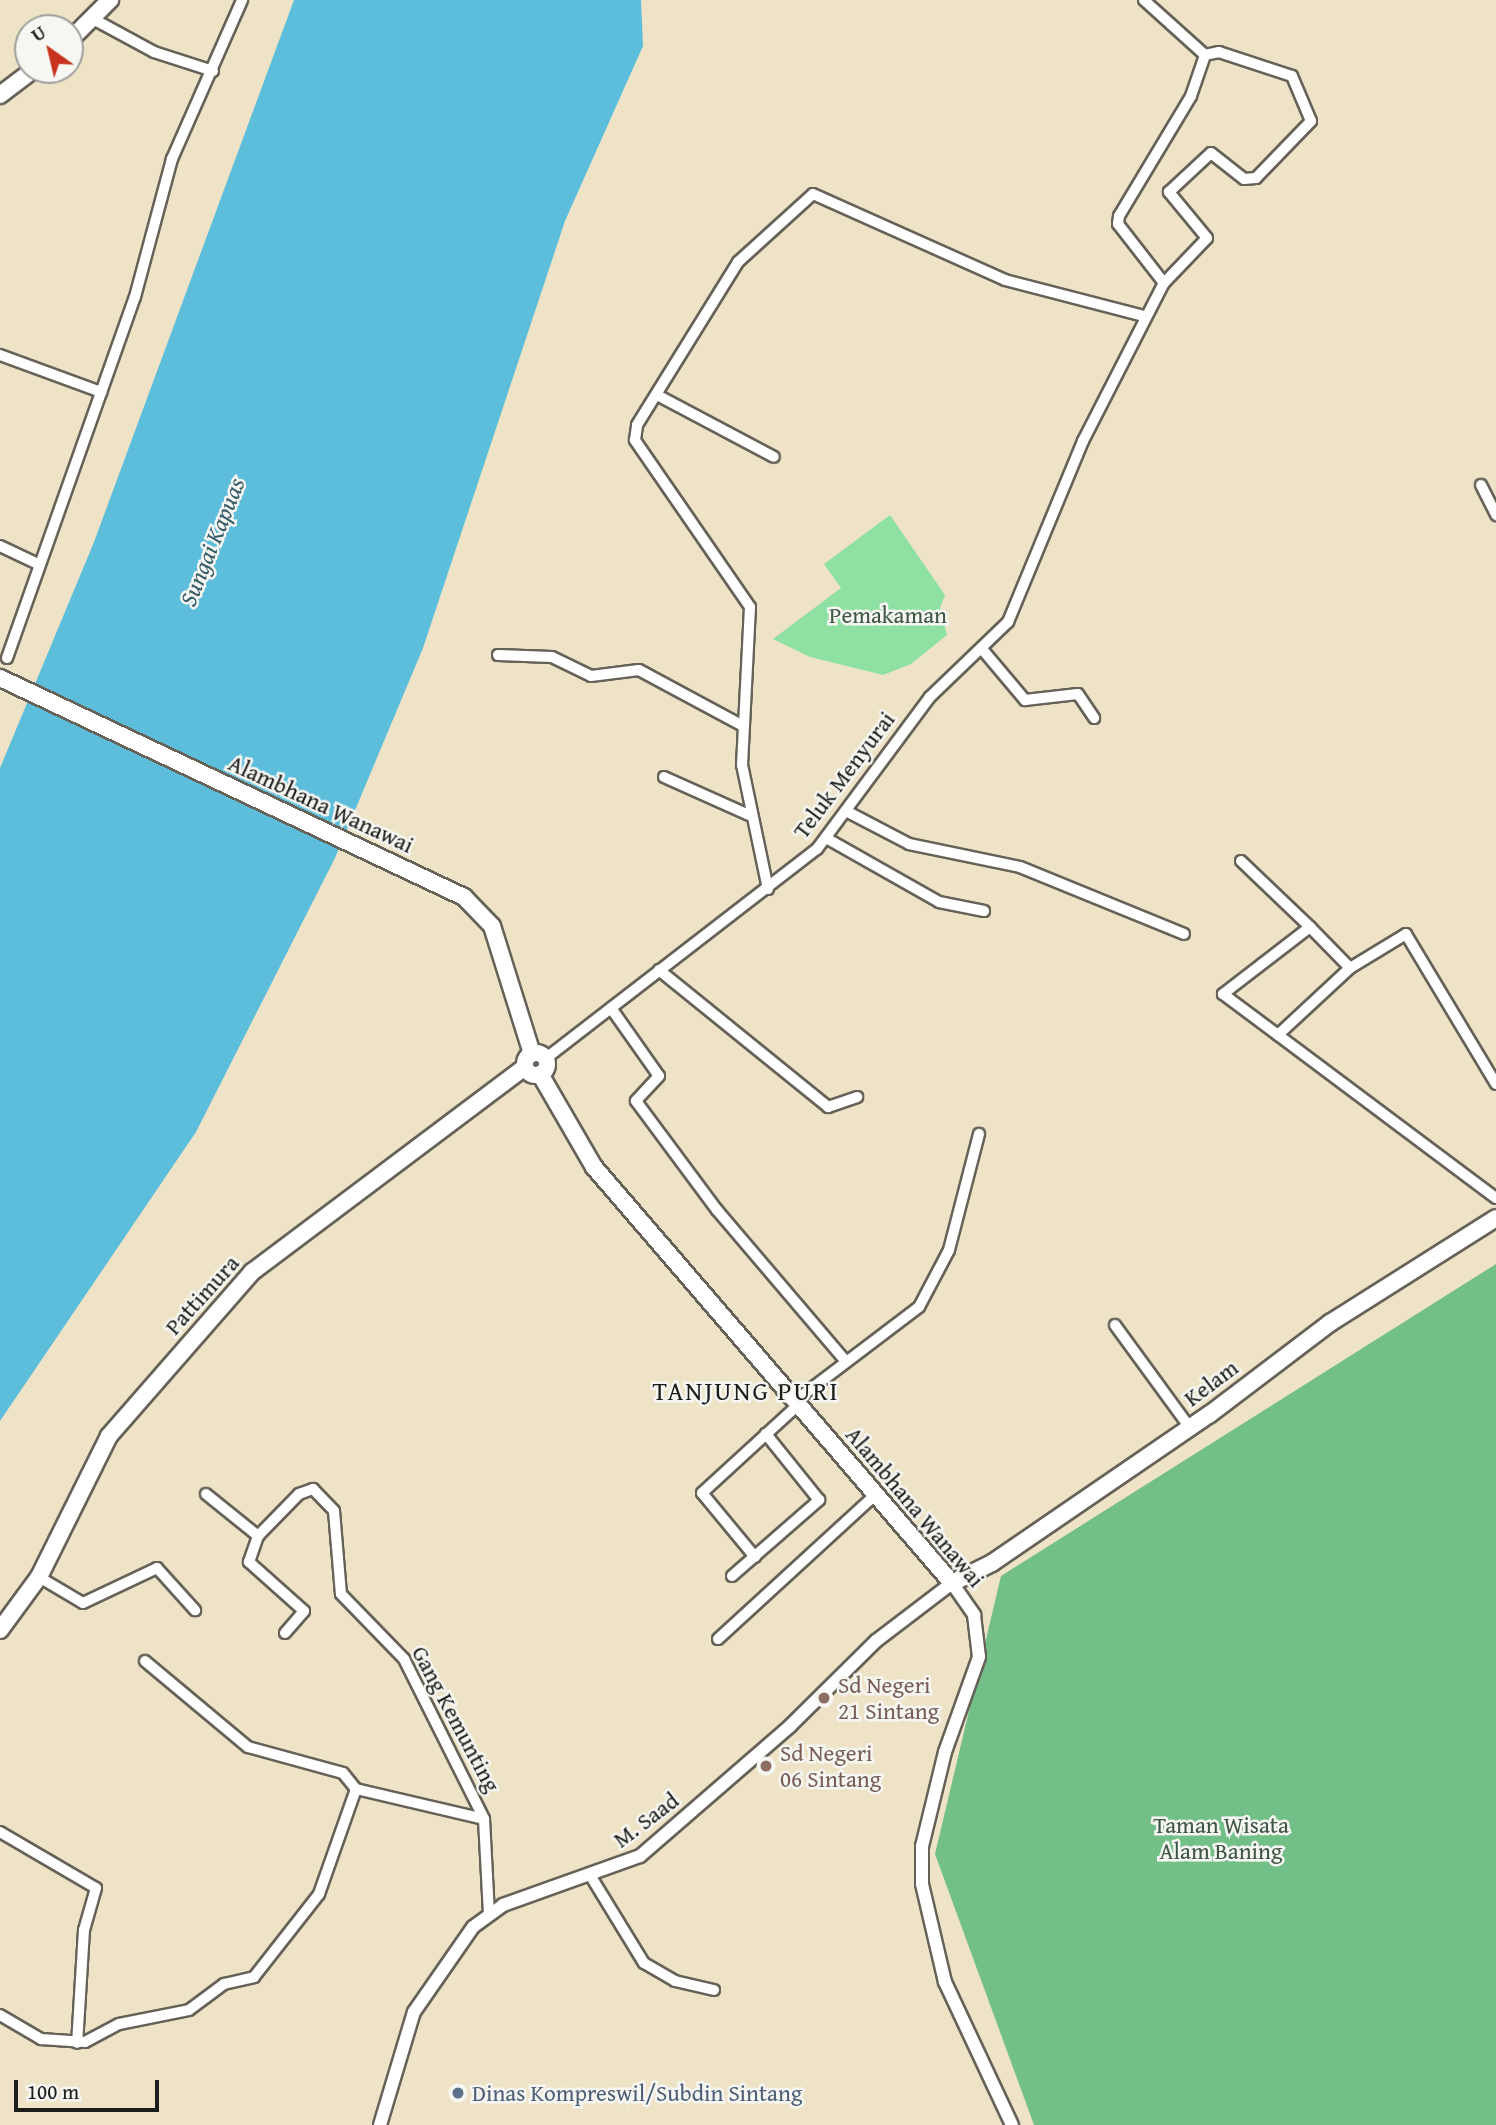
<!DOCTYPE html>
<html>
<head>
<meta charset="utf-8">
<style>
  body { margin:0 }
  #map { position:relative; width:1496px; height:2125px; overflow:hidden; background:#eee3c6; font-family:"Gentium Book Plus",serif }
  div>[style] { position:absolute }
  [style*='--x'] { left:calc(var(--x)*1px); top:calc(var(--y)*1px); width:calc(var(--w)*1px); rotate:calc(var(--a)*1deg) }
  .green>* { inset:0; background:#8ee1a2 }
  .forest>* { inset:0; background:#72bf88 }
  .water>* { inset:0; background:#5dbedc }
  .roads { filter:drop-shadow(2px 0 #666258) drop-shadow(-2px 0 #666258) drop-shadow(0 2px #666258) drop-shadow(0 -2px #666258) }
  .minor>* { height:10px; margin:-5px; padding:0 5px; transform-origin:5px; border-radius:5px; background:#fff }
  .tertiary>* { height:12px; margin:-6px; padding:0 6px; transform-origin:6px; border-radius:6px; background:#fff }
  .primary>* { height:16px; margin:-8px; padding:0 8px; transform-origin:8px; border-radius:8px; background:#fff }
  .primary>.ring { margin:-8px; padding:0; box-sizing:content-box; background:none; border:16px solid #fff; border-radius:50% }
  .dots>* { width:19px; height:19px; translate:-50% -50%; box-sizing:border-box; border:4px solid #f6f6f2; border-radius:50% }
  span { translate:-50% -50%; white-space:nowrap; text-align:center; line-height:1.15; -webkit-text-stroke:5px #f6f6f2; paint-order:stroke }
  .park-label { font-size:23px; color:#3e5744 }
  .street-label { font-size:23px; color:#1c1c1c }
  .education-label { font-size:23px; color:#785e54 }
  .left { translate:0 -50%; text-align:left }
  .service-label { font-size:23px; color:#4e5e75 }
  .water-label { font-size:24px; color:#365d69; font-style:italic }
  .quarter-label { font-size:26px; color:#1c1c1c; letter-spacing:2px }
  .north { position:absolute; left:14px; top:14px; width:70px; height:70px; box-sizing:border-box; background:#f6f6f2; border:2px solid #9f9f9c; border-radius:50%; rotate:326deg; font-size:19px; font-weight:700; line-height:28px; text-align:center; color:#1c1c1c }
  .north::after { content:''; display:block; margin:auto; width:24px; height:32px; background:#c8321e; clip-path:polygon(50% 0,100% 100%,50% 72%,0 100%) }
  .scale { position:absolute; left:14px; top:2080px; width:145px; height:32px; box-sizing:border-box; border:4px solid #1c1c1c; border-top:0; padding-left:9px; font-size:21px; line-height:24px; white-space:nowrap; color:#1c1c1c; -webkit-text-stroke:5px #f6f6f2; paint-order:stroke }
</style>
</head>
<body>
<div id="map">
  <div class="green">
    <i style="clip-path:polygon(890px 515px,945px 595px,940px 608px,947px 635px,911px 664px,883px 675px,810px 657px,773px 639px,841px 588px,824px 564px)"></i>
  </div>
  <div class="forest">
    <i style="clip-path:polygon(1496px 1264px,1496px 2125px,1034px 2125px,935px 1854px,1001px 1576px)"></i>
  </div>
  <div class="water">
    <i style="clip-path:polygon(294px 0,641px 0,643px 46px,565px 221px,423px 648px,335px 858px,196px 1132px,0 1421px,0 768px,94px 542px)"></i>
  </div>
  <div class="roads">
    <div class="minor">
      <i style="--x:95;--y:20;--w:67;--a:28.5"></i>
      <i style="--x:154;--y:52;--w:62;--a:17.9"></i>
      <i style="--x:1164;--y:283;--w:62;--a:-46.3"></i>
      <i style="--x:1207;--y:238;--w:60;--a:-129.6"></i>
      <i style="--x:1169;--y:192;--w:57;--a:-42.9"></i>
      <i style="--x:1211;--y:153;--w:42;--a:38.2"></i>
      <i style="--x:1244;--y:179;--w:12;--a:-5"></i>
      <i style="--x:1256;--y:178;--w:79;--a:-46"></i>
      <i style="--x:1311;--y:121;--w:49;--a:-112.9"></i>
      <i style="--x:1292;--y:76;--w:77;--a:-161.8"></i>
      <i style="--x:1219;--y:52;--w:14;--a:168"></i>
      <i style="--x:0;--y:355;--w:108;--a:20.1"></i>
      <i style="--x:657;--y:395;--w:132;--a:27.9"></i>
      <i style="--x:1481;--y:485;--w:34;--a:63"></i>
      <i style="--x:0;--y:546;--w:42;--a:25.3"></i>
      <i style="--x:982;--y:649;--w:67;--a:49.9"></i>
      <i style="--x:1025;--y:700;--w:53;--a:-6.5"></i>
      <i style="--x:1078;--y:694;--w:29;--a:56"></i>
      <i style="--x:498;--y:655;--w:54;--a:2.1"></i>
      <i style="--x:552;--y:657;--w:43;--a:26"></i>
      <i style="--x:591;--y:676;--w:48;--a:-7.1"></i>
      <i style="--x:639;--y:670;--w:118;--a:28.3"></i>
      <i style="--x:7;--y:658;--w:383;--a:-70.5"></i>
      <i style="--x:135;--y:297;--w:143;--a:-75"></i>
      <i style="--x:172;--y:159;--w:174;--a:-66.2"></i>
      <i style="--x:664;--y:777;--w:93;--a:24.1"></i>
      <i style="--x:846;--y:811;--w:71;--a:27.6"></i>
      <i style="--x:909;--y:844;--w:113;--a:11.7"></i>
      <i style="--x:1020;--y:867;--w:177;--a:22.2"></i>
      <i style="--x:826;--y:838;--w:130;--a:29.5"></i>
      <i style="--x:939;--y:902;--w:46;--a:11.3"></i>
      <i style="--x:1241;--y:861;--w:95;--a:43.7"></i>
      <i style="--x:1310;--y:927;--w:110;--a:142.4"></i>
      <i style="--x:1223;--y:994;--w:69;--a:36.7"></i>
      <i style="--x:768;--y:889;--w:127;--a:-101.8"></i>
      <i style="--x:742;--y:765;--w:158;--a:-87.1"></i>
      <i style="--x:750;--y:607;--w:203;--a:-124.6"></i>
      <i style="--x:635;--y:440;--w:15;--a:-82"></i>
      <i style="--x:637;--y:425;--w:192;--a:-58.2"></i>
      <i style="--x:738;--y:262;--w:101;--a:-42.2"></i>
      <i style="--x:813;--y:194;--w:210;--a:24.1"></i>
      <i style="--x:1005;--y:280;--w:144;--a:14.5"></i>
      <i style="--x:1310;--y:927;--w:57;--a:45.7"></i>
      <i style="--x:659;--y:970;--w:218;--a:39"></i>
      <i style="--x:828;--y:1107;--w:31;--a:-19"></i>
      <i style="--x:611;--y:1008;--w:83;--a:54.8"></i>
      <i style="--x:659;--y:1076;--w:34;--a:133"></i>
      <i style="--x:636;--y:1101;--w:136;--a:53.4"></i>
      <i style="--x:717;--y:1210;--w:194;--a:49.6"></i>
      <i style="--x:545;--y:1059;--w:344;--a:-37.7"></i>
      <i style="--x:817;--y:849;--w:189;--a:-53.4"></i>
      <i style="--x:930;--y:697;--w:108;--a:-43.9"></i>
      <i style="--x:1008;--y:622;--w:196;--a:-67.5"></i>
      <i style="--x:1083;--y:441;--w:178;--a:-62.9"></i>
      <i style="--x:1164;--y:283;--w:75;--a:-127.9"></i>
      <i style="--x:1118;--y:224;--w:8;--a:-83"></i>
      <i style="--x:1119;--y:216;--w:140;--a:-59"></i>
      <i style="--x:1191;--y:96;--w:43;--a:-71.1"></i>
      <i style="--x:1205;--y:55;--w:82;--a:-138"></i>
      <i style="--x:1496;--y:1084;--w:175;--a:-121"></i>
      <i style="--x:1406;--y:934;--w:66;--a:148.7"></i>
      <i style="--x:1350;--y:968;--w:98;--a:137.1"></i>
      <i style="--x:1278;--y:1035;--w:272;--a:36.8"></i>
      <i style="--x:1115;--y:1325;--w:127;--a:53.9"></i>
      <i style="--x:795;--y:1401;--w:156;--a:-37.2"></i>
      <i style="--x:919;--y:1307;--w:64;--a:-62.2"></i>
      <i style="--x:949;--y:1250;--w:120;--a:-75.5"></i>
      <i style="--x:206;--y:1494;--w:67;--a:38.9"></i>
      <i style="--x:755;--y:1557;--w:83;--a:-129.6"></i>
      <i style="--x:702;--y:1493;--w:130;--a:-42.5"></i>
      <i style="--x:732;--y:1576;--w:116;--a:-41.1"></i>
      <i style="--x:819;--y:1500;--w:85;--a:-128.8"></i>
      <i style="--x:39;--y:1577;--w:51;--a:30.6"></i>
      <i style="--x:83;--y:1603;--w:82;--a:-25.3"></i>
      <i style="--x:157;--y:1568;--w:57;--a:47.9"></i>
      <i style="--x:285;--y:1633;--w:29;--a:-49"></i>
      <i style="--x:304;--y:1611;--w:74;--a:-138.3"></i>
      <i style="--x:249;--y:1562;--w:28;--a:-71"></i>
      <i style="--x:258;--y:1536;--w:59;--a:-45.7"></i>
      <i style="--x:299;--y:1494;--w:15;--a:-20"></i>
      <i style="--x:313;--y:1489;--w:30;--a:46"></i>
      <i style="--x:334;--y:1511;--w:83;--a:85.2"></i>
      <i style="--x:341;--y:1594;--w:91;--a:45.9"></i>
      <i style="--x:404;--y:1659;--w:179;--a:63.4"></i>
      <i style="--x:484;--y:1819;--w:96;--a:87"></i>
      <i style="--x:718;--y:1639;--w:214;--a:-42.5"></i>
      <i style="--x:145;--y:1661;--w:134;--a:39.9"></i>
      <i style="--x:248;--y:1747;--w:98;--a:15.3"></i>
      <i style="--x:343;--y:1773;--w:21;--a:51"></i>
      <i style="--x:356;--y:1789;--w:131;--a:13.2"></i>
      <i style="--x:0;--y:1832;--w:111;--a:30.3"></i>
      <i style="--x:96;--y:1888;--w:44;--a:105.9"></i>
      <i style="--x:84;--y:1930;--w:113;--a:93.5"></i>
      <i style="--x:590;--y:1875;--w:103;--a:58.5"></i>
      <i style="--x:644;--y:1963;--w:36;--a:30"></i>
      <i style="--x:675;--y:1981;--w:40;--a:13"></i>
      <i style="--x:0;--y:2015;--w:48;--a:30.3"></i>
      <i style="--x:41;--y:2039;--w:44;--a:3.9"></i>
      <i style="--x:85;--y:2042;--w:38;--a:-28"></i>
      <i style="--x:119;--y:2024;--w:71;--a:-11.3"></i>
      <i style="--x:189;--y:2010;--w:44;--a:-36.6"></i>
      <i style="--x:224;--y:1984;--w:31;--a:-13"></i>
      <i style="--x:254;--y:1977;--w:105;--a:-51.9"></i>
      <i style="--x:319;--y:1894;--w:111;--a:-70.6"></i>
    </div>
    <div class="tertiary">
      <i style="--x:380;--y:2125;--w:118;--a:-73.3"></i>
      <i style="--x:414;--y:2012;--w:103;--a:-55.2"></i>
      <i style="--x:473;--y:1927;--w:37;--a:-36"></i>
      <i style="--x:503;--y:1905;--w:145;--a:-19.7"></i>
      <i style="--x:640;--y:1856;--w:198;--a:-40.9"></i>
      <i style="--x:790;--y:1726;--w:121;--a:-44.7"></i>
      <i style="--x:876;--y:1641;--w:96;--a:-37.3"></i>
      <i style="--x:952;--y:1583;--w:39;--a:55"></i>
      <i style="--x:974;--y:1615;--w:42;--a:83.2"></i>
      <i style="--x:979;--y:1657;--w:101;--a:109.7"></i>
      <i style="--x:945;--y:1752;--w:97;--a:103.7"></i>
      <i style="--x:922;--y:1846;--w:38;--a:90"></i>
      <i style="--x:922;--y:1884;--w:101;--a:76.8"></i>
      <i style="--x:945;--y:1982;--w:158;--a:64.9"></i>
    </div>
    <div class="primary">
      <i style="--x:70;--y:40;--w:57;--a:-45"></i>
      <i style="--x:0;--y:95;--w:41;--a:-37.1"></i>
      <i style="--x:0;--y:678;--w:513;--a:25.27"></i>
      <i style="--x:464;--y:897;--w:40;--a:46"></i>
      <i style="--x:492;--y:926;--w:134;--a:72.6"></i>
      <i class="ring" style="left:525px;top:1053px;width:6px;height:6px"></i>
      <i style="--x:540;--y:1074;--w:108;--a:59.9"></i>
      <i style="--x:594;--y:1167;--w:549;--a:49.29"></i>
      <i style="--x:952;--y:1583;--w:45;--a:-26.6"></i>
      <i style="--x:992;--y:1563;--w:264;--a:-34.4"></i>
      <i style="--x:1210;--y:1414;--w:151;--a:-37.2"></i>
      <i style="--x:1330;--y:1323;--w:196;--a:-32.3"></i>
      <i style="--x:0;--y:1630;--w:66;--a:-53.7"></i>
      <i style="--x:39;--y:1577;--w:157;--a:-63.6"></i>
      <i style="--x:109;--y:1436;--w:218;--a:-48.9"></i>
      <i style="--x:252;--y:1272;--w:341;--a:-36.9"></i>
    </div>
  </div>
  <div class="dots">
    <i style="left:824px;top:1698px;background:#8d6e63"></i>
    <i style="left:766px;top:1766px;background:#8d6e63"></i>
    <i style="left:458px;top:2093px;background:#5c6f8a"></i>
  </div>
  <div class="park-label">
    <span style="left:888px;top:615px">Pemakaman</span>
    <span style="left:1221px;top:1838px">Taman Wisata<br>Alam Baning</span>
  </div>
  <div class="street-label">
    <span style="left:844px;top:775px;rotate:-53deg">Teluk Menyurai</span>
    <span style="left:321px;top:804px;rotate:25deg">Alambhana Wanawai</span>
    <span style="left:202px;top:1295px;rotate:-48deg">Pattimura</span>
    <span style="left:1211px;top:1383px;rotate:-37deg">Kelam</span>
    <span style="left:915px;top:1507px;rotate:50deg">Alambhana Wanawai</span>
    <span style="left:456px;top:1719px;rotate:62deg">Gang Kemunting</span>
    <span style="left:646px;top:1820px;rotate:-37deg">M. Saad</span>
  </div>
  <div class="education-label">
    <span class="left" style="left:838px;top:1698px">Sd Negeri<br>21 Sintang</span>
    <span class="left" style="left:780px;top:1766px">Sd Negeri<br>06 Sintang</span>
  </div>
  <div class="service-label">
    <span class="left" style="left:472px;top:2093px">Dinas Kompreswil/Subdin Sintang</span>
  </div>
  <div class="water-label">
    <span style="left:212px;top:542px;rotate:-68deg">Sungai Kapuas</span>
  </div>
  <div class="quarter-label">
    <span style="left:746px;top:1391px">TANJUNG PURI</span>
  </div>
  <div class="north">U</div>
  <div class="scale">100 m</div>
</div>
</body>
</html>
